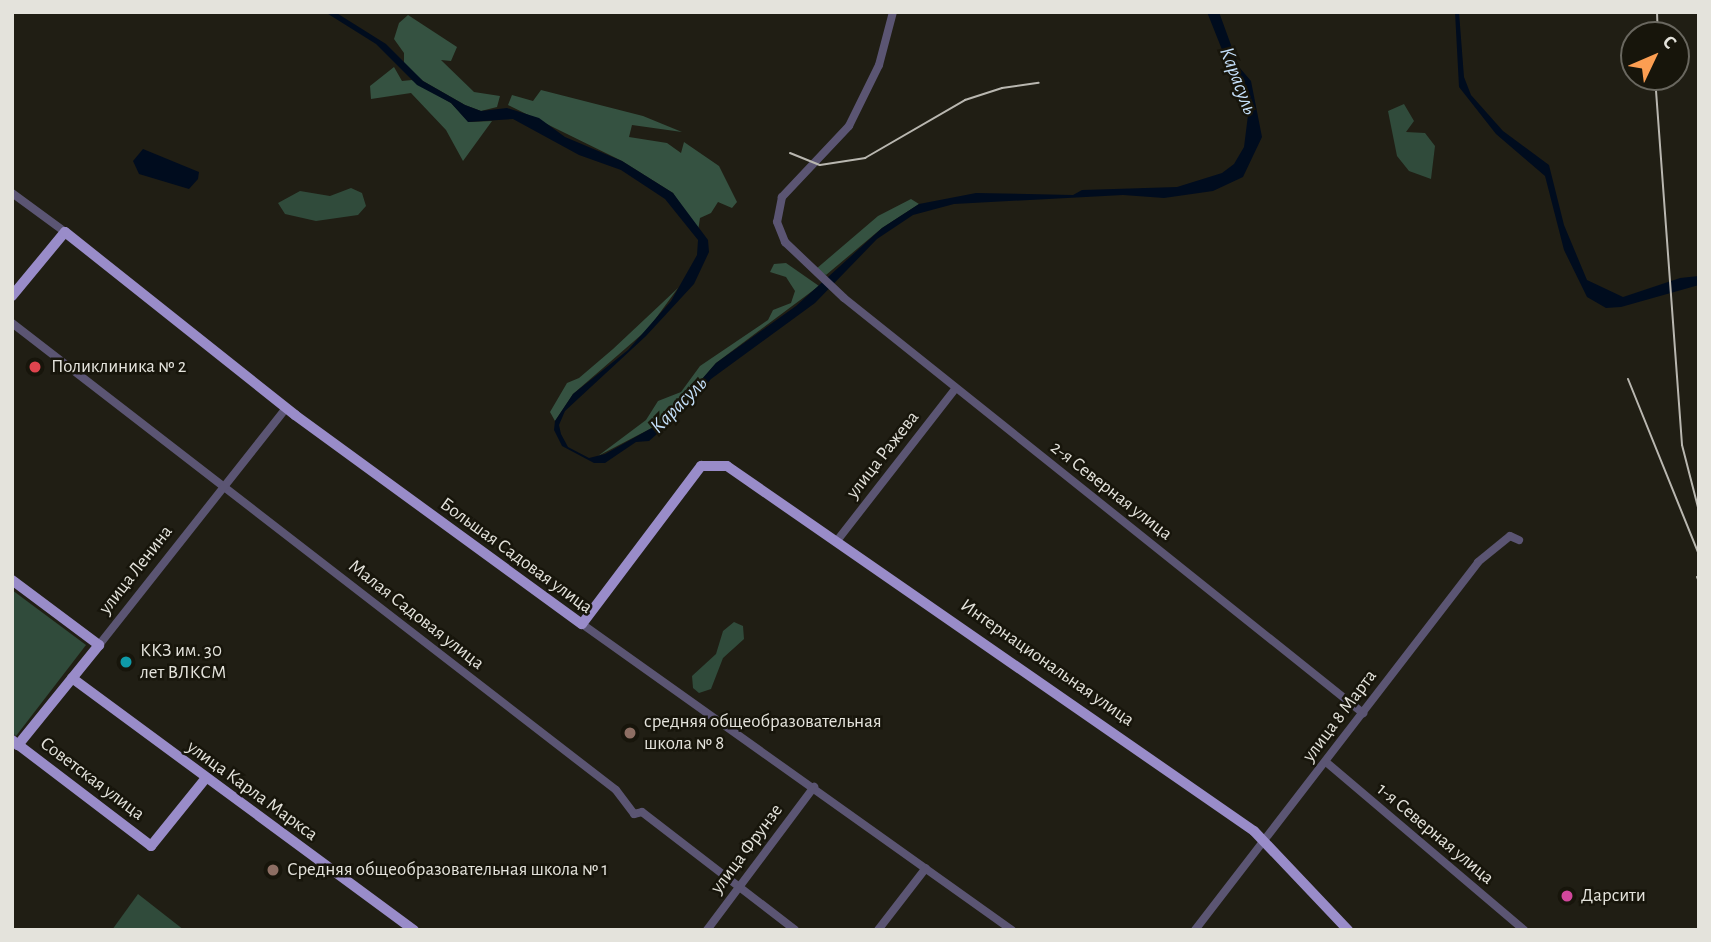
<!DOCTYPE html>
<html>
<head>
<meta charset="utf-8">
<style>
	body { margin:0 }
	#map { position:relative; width:1711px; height:942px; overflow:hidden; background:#201e14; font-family:"Alegreya Sans",sans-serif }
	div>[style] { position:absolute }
	.green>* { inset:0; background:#304b3b }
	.forest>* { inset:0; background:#355241 }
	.water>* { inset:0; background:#000c1e }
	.minor>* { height:8px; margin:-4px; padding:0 4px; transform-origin:4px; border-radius:4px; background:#5b5573 }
	.major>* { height:10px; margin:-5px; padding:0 5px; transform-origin:5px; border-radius:5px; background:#998cc9 }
	.rail>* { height:2px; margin:-1px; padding:0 1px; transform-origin:1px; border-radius:1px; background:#b9b7b0 }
	.dots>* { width:19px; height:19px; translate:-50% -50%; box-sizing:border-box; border:4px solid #17150b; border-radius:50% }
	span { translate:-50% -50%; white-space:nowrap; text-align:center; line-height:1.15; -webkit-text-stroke:5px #17150b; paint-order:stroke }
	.poi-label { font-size:19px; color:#e4e3dc }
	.left { translate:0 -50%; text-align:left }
	.street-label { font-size:19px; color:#e4e3dc }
	.water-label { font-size:21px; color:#c3def8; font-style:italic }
	.frame { position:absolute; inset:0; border:14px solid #e4e3dc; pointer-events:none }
	.north { position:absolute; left:1620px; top:21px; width:70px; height:70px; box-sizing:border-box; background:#17150b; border:2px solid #69675f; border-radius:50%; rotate:46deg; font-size:19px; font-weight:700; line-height:28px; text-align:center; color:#e4e3dc }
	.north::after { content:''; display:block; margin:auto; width:24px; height:32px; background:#fc9e52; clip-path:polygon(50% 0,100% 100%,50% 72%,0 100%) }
</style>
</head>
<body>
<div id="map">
	<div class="green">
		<div style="clip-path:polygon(1404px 104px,1414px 121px,1406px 132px,1425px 133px,1435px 146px,1431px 179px,1409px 171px,1397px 156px,1388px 111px)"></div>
		<div style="clip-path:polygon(351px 188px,362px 193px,366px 206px,358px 215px,316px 221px,285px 214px,278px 203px,300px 191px,330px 196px)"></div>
		<div style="clip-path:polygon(12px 590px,86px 645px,16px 736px,12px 733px)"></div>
		<div style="clip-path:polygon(734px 622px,743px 626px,744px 639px,723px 658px,711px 689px,699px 693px,693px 688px,692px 676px,716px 654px,723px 631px)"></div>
		<div style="clip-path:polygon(138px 894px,184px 930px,112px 930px)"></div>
	</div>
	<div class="forest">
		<div style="clip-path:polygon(408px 15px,457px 47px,451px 61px,441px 60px,474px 92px,500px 96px,497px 107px,481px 111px,465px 105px,423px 81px,404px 64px,404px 53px,394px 39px,399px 23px)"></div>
		<div style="clip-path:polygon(394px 67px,402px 81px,412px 80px,451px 103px,469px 122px,492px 121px,463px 161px,446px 130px,411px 93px,371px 99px,370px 86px)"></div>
		<div style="clip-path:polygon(541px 90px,643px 116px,682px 132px,632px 125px,629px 137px,667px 143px,681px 153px,684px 142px,719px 166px,737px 202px,732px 208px,718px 202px,711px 213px,700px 218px,698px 231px,673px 193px,622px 161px,508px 105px,512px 95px,533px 101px)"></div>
		<div style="clip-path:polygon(911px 199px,919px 204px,882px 228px,826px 275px,816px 269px,878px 216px)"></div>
		<div style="clip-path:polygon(786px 263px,819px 286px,716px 363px,667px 420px,598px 456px,646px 420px,658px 401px,681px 392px,700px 366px,768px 320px,773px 310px,791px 303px,795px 291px,786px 277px,770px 272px,774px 264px)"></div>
		<div style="clip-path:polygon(678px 288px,648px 329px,573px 394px,555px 421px,550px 412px,567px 383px,579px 378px,613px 349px)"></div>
	</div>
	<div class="water">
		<div style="clip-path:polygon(325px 12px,335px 12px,386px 44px,423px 81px,465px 105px,481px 111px,507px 108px,539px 118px,565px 137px,622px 161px,673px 193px,708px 240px,709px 252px,694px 284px,646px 336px,565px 411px,559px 425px,561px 434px,568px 447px,589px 458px,605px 454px,666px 420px,716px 363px,796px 306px,882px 228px,919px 204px,976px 193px,1073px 195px,1082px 190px,1177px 187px,1222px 173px,1234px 164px,1244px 147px,1248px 115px,1207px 12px,1219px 12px,1239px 67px,1251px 81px,1262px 137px,1243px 177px,1213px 191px,1164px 198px,1123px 195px,954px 204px,913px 215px,877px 239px,815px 303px,711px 379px,688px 407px,649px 441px,636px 442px,605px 463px,594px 463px,562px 446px,554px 430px,555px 421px,573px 394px,628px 350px,671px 301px,697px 255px,698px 240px,665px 199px,621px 170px,579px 155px,513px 119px,468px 122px,451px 103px,417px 85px,376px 44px)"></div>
		<div style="clip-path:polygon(1455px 12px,1459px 12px,1464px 77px,1471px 95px,1503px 131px,1549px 165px,1564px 225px,1587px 280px,1623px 297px,1680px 278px,1699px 276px,1699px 285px,1621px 307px,1606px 308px,1587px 297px,1564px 250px,1545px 176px,1496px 134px,1459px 87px)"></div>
		<div style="clip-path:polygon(143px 149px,199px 172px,198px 179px,189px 189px,139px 174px,133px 161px)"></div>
	</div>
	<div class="minor">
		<div style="left:893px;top:12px;width:55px;rotate:104.8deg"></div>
		<div style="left:879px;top:65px;width:68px;rotate:116.2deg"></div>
		<div style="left:849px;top:126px;width:98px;rotate:133.3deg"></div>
		<div style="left:782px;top:197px;width:25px;rotate:101deg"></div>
		<div style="left:777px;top:222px;width:22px;rotate:68deg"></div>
		<div style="left:785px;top:242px;width:81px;rotate:43.5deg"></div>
		<div style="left:844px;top:298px;width:665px;rotate:38.65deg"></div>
		<div style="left:12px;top:193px;width:66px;rotate:36.3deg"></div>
		<div style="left:12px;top:323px;width:763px;rotate:37.71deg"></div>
		<div style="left:616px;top:790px;width:30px;rotate:53deg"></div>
		<div style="left:634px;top:814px;width:8px;rotate:-14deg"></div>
		<div style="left:642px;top:812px;width:193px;rotate:37.6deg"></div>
		<div style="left:836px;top:542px;width:195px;rotate:-52.1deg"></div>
		<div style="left:582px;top:624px;width:528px;rotate:35.44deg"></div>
		<div style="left:99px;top:645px;width:302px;rotate:-51.7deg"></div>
		<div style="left:1326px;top:762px;width:260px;rotate:40.3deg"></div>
		<div style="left:707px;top:930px;width:179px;rotate:-53.2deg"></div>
		<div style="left:878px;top:930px;width:78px;rotate:-52.3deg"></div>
		<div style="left:1195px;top:930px;width:464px;rotate:-52.4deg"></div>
		<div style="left:1478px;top:562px;width:41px;rotate:-39.1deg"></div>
		<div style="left:1510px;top:536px;width:10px;rotate:24deg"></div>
	</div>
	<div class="major">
		<div style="left:12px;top:296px;width:83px;rotate:-50.4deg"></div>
		<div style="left:65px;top:232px;width:294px;rotate:38.5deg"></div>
		<div style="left:295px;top:415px;width:355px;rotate:36.1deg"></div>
		<div style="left:582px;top:624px;width:198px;rotate:-53deg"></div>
		<div style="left:701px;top:466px;width:26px"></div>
		<div style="left:727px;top:466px;width:641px;rotate:34.71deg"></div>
		<div style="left:1254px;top:831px;width:137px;rotate:46.5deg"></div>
		<div style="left:12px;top:580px;width:109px;rotate:36.8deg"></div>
		<div style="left:99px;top:645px;width:129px;rotate:129deg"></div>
		<div style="left:72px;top:678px;width:425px;rotate:36.4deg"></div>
		<div style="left:12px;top:740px;width:175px;rotate:37.3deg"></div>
		<div style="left:151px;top:846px;width:86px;rotate:-51.1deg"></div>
	</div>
	<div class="rail">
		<div style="left:1657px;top:12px;width:23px;rotate:88deg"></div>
		<div style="left:1655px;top:77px;width:369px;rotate:85.8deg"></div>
		<div style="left:1682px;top:445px;width:68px;rotate:75.6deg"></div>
		<div style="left:790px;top:153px;width:32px;rotate:22deg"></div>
		<div style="left:820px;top:165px;width:46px;rotate:-8.8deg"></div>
		<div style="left:865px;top:158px;width:116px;rotate:-30.1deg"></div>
		<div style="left:965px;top:100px;width:39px;rotate:-18deg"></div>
		<div style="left:1002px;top:88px;width:37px;rotate:-8deg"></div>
		<div style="left:1628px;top:379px;width:190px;rotate:68deg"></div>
		<div style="left:1697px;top:577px;width:5px;rotate:68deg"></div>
	</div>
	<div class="dots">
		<div style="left:35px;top:367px;background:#e0444e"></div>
		<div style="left:126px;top:662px;background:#0f9aa8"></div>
		<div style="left:630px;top:733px;background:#8d6e63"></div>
		<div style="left:273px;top:870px;background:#8d6e63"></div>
		<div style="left:1567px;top:896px;background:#d1479c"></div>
	</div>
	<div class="poi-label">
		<span class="left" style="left:51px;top:367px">Поликлиника № 2</span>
		<span class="left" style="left:140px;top:662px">ККЗ им. 30<br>лет ВЛКСМ</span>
		<span class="left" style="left:644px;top:733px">средняя общеобразовательная<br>школа № 8</span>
		<span class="left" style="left:287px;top:870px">Средняя общеобразовательная школа № 1</span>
		<span class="left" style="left:1581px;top:896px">Дарсити</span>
	</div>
	<div class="street-label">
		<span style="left:883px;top:455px;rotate:-52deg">улица Ражева</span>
		<span style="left:1111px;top:491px;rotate:38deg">2-я Северная улица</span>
		<span style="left:516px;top:556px;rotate:36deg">Большая Садовая улица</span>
		<span style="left:136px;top:570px;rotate:-52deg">улица Ленина</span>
		<span style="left:416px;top:615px;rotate:38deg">Малая Садовая улица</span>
		<span style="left:1047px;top:663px;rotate:35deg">Интернациональная улица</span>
		<span style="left:1340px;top:716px;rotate:-53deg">улица 8 Марта</span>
		<span style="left:92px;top:779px;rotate:37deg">Советская улица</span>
		<span style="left:252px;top:791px;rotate:36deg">улица Карла Маркса</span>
		<span style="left:1435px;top:834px;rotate:40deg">1-я Северная улица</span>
		<span style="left:747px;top:849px;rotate:-53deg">улица Фрунзе</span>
	</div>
	<div class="water-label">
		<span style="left:1238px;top:81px;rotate:69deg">Карасуль</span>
		<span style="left:679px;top:405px;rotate:-45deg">Карасуль</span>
	</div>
	<div class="frame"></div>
	<div class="north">С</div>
</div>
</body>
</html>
